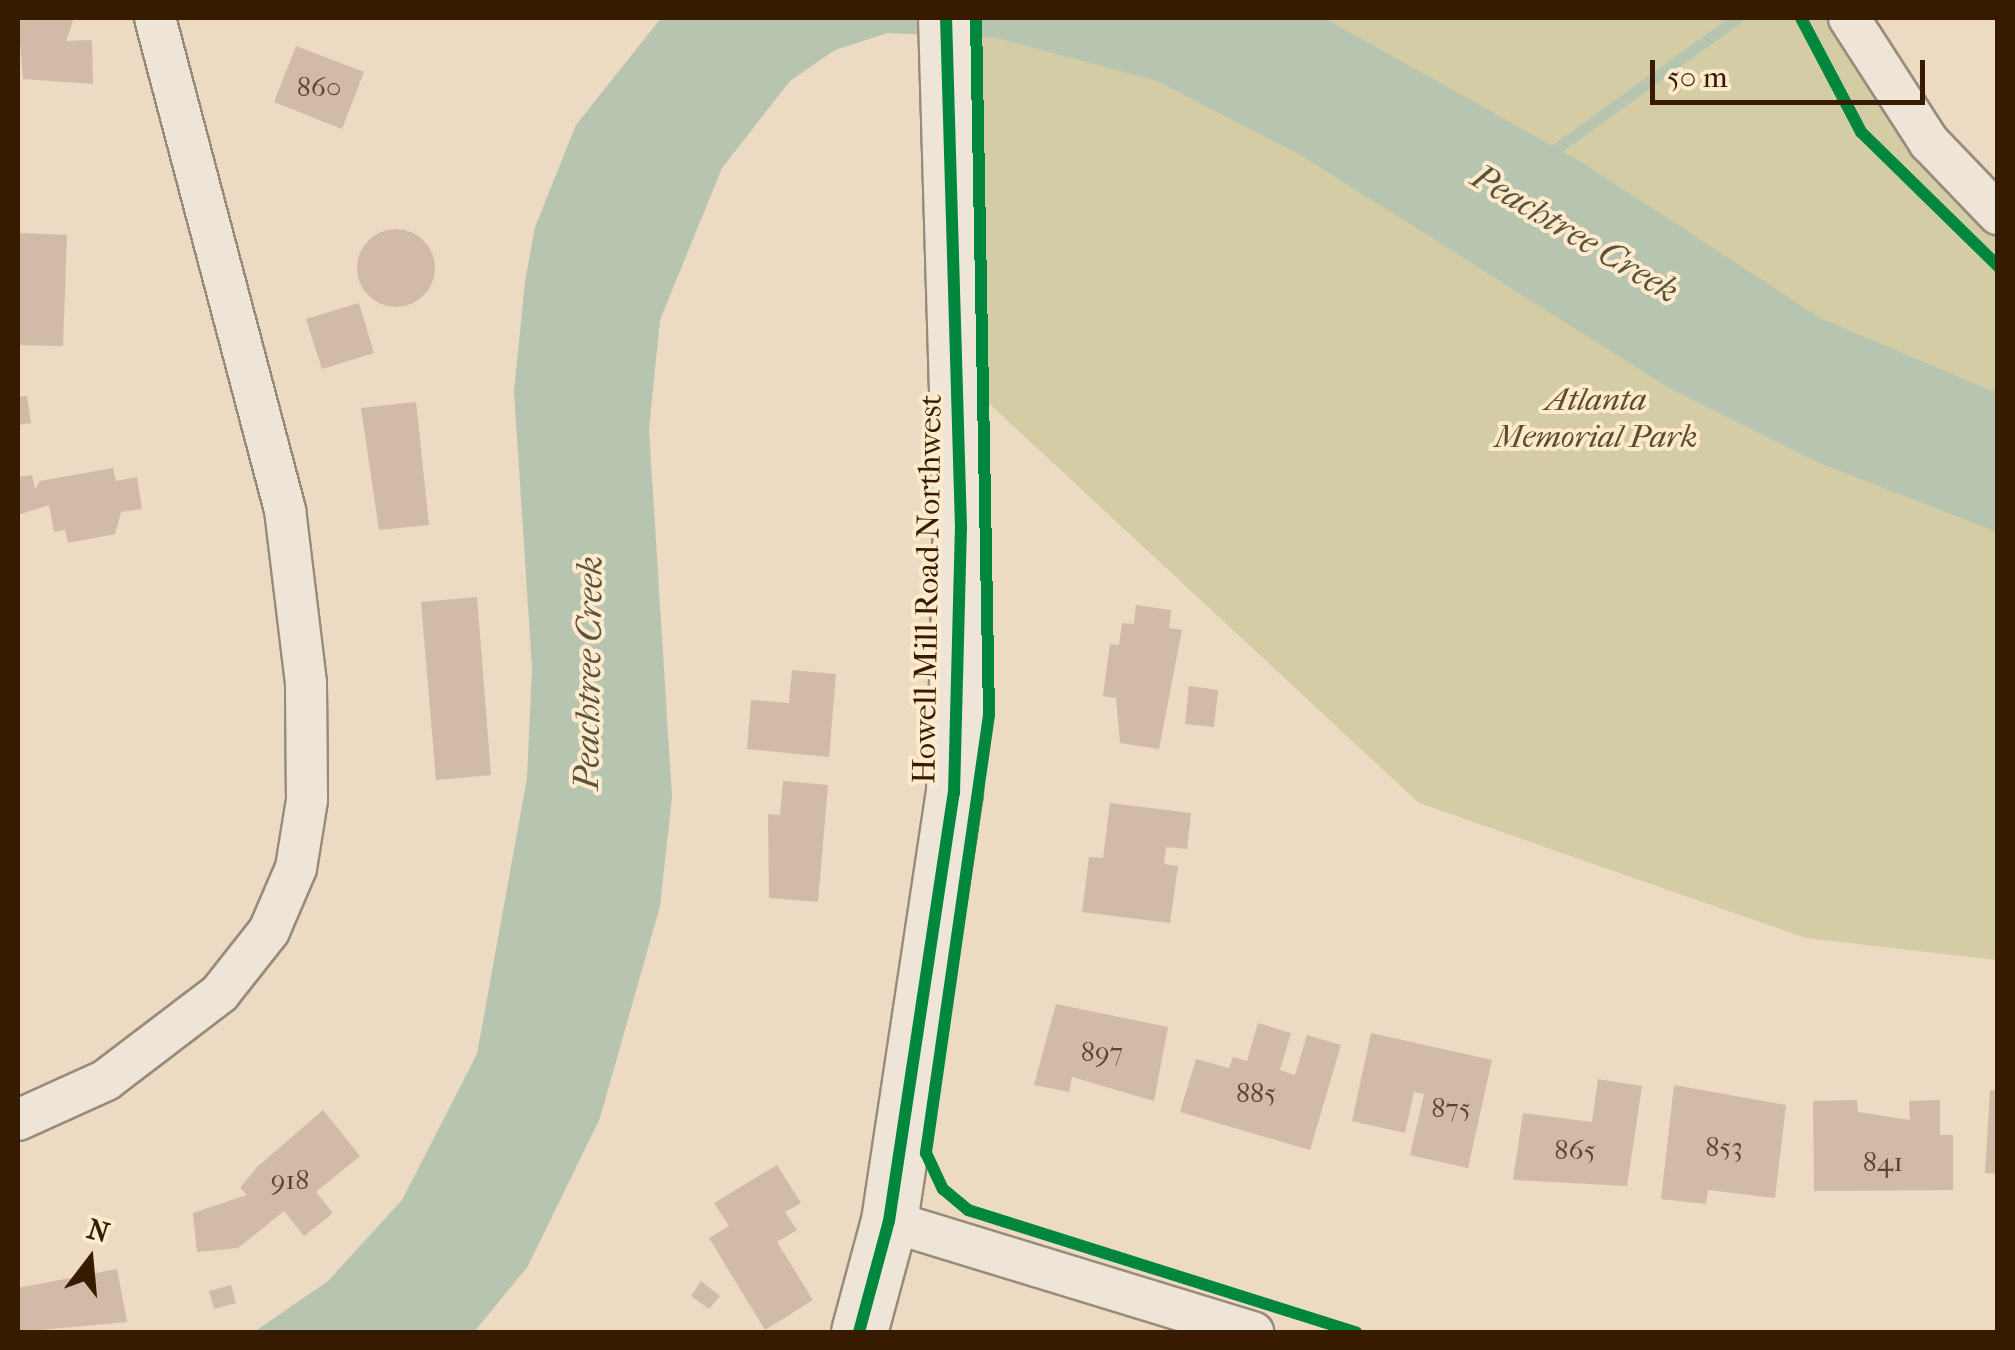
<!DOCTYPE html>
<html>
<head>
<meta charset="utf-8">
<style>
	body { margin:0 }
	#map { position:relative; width:2015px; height:1350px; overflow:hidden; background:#ecdac2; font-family:"IM FELL French Canon",serif }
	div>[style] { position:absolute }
	.green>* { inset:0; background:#d3cca4 }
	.water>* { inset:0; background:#b7c5b0 }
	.stream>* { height:11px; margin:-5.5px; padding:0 5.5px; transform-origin:5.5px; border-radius:5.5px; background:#b7c5b0 }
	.building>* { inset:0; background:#d1baa8 }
	.round { border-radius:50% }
	.roads { filter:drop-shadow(2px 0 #998b7a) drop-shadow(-2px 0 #998b7a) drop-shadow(0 2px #998b7a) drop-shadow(0 -2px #998b7a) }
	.minor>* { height:40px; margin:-20px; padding:0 20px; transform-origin:20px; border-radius:20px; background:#eee5d8 }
	.secondary>* { height:55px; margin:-27.5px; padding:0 27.5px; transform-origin:27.5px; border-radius:27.5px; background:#eee5d8 }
	.cycleway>* { height:12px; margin:-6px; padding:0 6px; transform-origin:6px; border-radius:6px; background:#00873e }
	span { translate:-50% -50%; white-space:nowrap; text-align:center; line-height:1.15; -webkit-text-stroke:8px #feeacc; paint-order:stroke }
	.number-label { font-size:28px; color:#5d432b }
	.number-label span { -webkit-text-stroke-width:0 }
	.park-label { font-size:32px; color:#5f4d2a; font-style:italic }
	.street-label { font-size:32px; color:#361b01 }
	.water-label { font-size:35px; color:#5b533b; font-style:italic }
	.frame { position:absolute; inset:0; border:20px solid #361b01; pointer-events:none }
	.north { position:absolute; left:40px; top:1210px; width:100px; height:100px; -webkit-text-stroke:8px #feeacc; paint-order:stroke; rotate:16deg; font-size:28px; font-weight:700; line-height:40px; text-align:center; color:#361b01 }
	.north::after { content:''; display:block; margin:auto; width:35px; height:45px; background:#361b01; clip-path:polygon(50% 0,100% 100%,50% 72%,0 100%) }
	.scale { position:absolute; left:1650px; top:60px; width:275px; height:45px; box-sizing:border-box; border:5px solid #361b01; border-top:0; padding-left:12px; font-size:30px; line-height:35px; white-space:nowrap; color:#361b01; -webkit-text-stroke:8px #feeacc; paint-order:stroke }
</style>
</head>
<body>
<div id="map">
	<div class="green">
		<div style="clip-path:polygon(960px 18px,1843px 18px,1997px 184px,1997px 960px,1806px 938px,1419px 803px,965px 381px)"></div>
	</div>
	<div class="water">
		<div style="clip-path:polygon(661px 18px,1324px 18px,1583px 163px,1822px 319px,1997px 393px,1997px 532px,1817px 462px,1669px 388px,1304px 157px,1157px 81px,997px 38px,888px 33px,835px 50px,790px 81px,722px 168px,660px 320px,649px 429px,672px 797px,660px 906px,600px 1118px,528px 1266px,474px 1332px,254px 1332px,328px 1281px,402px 1200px,477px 1054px,527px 778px,532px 668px,514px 391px,525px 282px,535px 227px,576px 125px)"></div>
	</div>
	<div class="stream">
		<div style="left:1546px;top:156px;width:236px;rotate:-35.8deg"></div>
	</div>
	<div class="building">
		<div style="clip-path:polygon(18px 18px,74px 18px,66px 41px,92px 40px,93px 84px,23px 79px)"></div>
		<div style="clip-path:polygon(296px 46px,364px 72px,342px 129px,274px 102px)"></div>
		<div class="round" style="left:357px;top:229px;width:78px;height:78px"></div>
		<div style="clip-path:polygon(18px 233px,67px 235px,63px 346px,18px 345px)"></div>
		<div style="clip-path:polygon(359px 303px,374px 353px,322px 369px,306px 319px)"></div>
		<div style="clip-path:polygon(27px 396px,31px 423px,18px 425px,18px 397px)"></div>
		<div style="clip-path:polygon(416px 402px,429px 525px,379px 530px,361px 408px)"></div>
		<div style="clip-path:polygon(113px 468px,116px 481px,137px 477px,142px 509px,121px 512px,115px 534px,68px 543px,65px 530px,54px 532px,49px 505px,18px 515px,18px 477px,32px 475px,35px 489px,40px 481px)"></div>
		<div style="clip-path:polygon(477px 597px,491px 775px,436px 780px,421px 602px)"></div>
		<div style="clip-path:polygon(1136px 605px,1171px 610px,1169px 628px,1182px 630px,1159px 749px,1120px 743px,1116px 698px,1103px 696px,1110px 644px,1119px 645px,1122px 623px,1134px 624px)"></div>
		<div style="clip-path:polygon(792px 670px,836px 674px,829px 757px,747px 749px,751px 700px,789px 703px)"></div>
		<div style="clip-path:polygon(1189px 686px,1218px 690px,1214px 727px,1185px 724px)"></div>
		<div style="clip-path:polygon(783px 781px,828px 785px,818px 902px,769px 898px,768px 814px,780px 815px)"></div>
		<div style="clip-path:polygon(1110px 803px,1191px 813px,1187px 849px,1166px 847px,1164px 864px,1178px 866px,1170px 923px,1082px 912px,1089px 857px,1103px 858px)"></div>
		<div style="clip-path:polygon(1056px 1004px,1168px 1027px,1154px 1101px,1072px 1077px,1069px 1092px,1034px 1085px)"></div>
		<div style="clip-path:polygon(1258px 1023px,1291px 1033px,1280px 1070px,1295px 1075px,1307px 1035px,1341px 1045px,1310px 1150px,1180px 1112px,1196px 1059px,1229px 1068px,1233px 1057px,1247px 1061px)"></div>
		<div style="clip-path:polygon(1371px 1033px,1492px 1060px,1468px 1168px,1410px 1155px,1424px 1094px,1414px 1092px,1405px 1133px,1352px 1121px)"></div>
		<div style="clip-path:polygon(1598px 1079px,1642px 1086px,1627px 1186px,1513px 1180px,1523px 1113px,1592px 1122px)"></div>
		<div style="clip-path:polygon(1674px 1085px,1786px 1105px,1775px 1198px,1708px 1190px,1706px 1204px,1661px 1199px)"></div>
		<div style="clip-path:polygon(1990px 1090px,1998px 1090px,1998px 1174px,1985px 1173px)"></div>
		<div style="clip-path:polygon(1857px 1100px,1858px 1112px,1910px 1120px,1909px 1101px,1940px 1100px,1940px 1135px,1953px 1135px,1953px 1190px,1814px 1191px,1813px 1101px)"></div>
		<div style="clip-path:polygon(323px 1110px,360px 1156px,316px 1192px,333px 1213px,304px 1236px,284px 1211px,238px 1248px,197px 1252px,193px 1213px,247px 1195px,240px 1188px,257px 1167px)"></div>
		<div style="clip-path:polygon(777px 1165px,801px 1203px,785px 1212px,797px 1230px,777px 1242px,813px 1300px,765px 1330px,709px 1238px,729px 1226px,714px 1203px)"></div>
		<div style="clip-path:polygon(117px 1269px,127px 1322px,18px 1332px,18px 1288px)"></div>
		<div style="clip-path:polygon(701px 1281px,720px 1296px,709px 1309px,691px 1296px)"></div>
		<div style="clip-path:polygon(231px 1285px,236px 1303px,214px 1309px,209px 1291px)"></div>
	</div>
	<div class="roads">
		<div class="minor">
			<div style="left:1849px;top:18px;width:148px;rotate:57.2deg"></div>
			<div style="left:1929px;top:142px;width:100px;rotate:46.2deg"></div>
			<div style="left:18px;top:1120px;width:97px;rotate:-24.4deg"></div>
			<div style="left:106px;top:1080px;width:143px;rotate:-37.3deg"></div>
			<div style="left:220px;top:993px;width:79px;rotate:-51.7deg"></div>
			<div style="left:269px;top:931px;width:69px;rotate:-66.8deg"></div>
			<div style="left:296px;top:868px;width:69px;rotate:-80.8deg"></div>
			<div style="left:307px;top:800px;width:117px;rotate:-90.5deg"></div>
			<div style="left:306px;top:683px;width:174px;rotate:-96.9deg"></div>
			<div style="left:285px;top:510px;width:509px;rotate:-104.8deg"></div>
			<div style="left:889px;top:1221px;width:381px;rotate:17deg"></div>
		</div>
		<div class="secondary">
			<div style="left:859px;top:1332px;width:115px;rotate:-74.9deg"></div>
			<div style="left:889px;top:1221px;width:433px;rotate:-81.4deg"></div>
			<div style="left:954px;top:793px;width:265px;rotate:-88.5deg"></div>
			<div style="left:961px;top:528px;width:510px;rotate:-91.68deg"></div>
		</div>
	</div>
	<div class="cycleway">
		<div style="left:976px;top:18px;width:697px;rotate:88.93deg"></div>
		<div style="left:989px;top:715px;width:443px;rotate:98.2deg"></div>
		<div style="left:926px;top:1153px;width:40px;rotate:65deg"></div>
		<div style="left:943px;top:1189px;width:33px;rotate:40deg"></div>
		<div style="left:968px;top:1210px;width:407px;rotate:17.5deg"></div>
		<div style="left:1801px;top:18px;width:129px;rotate:62.2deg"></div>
		<div style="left:1861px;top:132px;width:192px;rotate:44.4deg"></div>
		<div style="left:859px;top:1332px;width:115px;rotate:-74.9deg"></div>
		<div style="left:889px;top:1221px;width:433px;rotate:-81.4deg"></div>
		<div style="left:954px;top:793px;width:265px;rotate:-88.5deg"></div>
		<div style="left:961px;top:528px;width:510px;rotate:-91.68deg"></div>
	</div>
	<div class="number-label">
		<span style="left:319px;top:87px">860</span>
		<span style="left:1102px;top:1052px">897</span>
		<span style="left:1256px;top:1093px">885</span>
		<span style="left:1451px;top:1108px">875</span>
		<span style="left:1724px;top:1147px">853</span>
		<span style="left:1575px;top:1150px">865</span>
		<span style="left:1883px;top:1162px">841</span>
		<span style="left:290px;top:1180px">918</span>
	</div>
	<div class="park-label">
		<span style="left:1596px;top:419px">Atlanta<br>Memorial Park</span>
	</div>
	<div class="street-label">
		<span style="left:928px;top:589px;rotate:-89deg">Howell Mill Road Northwest</span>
	</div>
	<div class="water-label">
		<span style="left:1575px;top:234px;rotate:31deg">Peachtree Creek</span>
		<span style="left:589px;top:673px;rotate:-89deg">Peachtree Creek</span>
	</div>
	<div class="frame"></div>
	<div class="north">N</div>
	<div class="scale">50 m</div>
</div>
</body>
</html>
